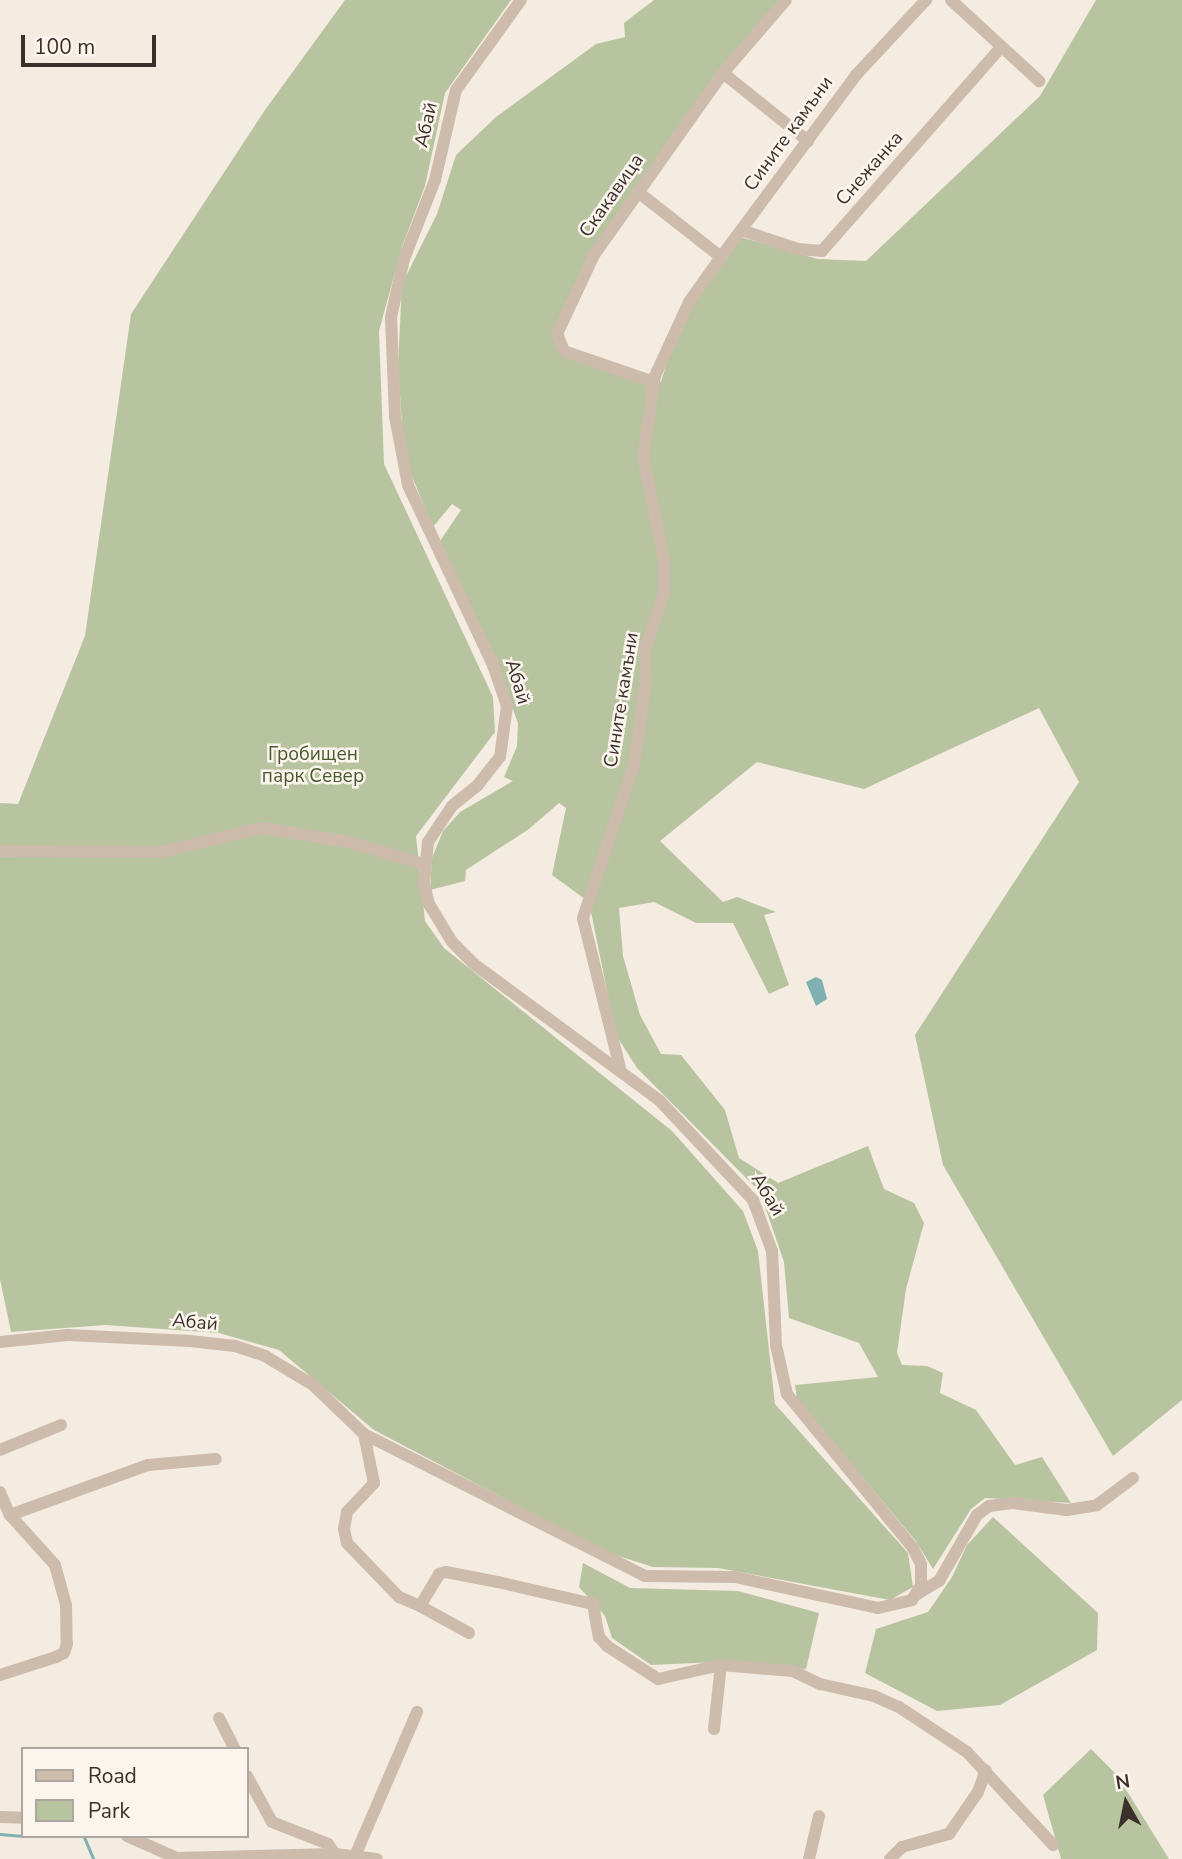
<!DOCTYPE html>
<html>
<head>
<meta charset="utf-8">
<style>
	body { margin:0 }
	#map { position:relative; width:1182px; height:1859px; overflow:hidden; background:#f4ebe1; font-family:"Nunito Sans",sans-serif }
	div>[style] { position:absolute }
	.green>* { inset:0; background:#b8c4a0 }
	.water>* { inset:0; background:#7fb0b2 }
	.stream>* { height:2.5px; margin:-1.25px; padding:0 1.25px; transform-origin:1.25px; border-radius:1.25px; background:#7fb0b2 }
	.minor>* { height:12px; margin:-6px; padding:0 6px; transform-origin:6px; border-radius:6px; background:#cdbbac }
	span { translate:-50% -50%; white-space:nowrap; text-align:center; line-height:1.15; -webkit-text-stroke:5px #fbf5ee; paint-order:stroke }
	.street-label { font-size:19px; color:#3b302b }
	.park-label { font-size:19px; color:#4a5a2e }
	.legend { position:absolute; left:21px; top:1747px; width:228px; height:91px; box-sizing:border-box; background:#fbf5ee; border:2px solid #aea6a0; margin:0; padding:9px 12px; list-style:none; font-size:21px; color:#3b302b }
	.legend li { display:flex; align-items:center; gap:14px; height:35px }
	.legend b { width:35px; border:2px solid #aea6a0 }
	.north { position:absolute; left:1091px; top:1768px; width:70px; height:70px; -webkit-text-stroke:5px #fbf5ee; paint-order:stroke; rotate:351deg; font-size:19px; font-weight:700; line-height:28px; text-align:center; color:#3b302b }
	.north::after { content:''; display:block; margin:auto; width:24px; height:32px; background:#3b302b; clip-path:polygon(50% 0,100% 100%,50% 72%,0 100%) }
	.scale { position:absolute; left:21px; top:35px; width:135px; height:32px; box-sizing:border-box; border:4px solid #3b302b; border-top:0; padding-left:9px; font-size:21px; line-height:24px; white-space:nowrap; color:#3b302b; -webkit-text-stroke:5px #fbf5ee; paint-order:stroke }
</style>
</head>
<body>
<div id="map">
	<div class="green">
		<div style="clip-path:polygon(345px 0,511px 0,445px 93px,425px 186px,402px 247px,379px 331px,384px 464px,493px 697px,495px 732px,416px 836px,425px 921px,444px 948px,672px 1131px,743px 1211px,758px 1251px,775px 1404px,908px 1553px,913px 1587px,890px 1600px,718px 1568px,653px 1567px,606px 1552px,374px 1430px,279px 1350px,219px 1333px,105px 1325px,11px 1332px,0 1279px,0 803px,18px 804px,85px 636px,131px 314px,265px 110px)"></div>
		<div style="clip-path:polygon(654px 0,786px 0,589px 255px,557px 334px,564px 351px,661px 382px,680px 319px,740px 237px,818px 259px,866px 261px,1040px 96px,1096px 0,1182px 0,1182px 1400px,1113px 1456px,943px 1165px,915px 1035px,1079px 782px,1039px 708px,864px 789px,757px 762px,660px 841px,723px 902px,737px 897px,776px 912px,764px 915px,789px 985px,769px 994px,733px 923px,696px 923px,654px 902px,619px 908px,623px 956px,640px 1015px,661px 1054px,681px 1055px,725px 1110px,739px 1158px,778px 1183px,868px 1146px,884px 1189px,914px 1203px,924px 1223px,906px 1289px,897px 1353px,902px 1365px,927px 1366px,943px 1373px,940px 1393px,976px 1410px,1015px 1465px,1042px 1457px,1071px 1503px,985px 1498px,971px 1509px,933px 1569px,915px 1540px,797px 1399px,795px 1385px,878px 1377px,859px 1343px,789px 1318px,784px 1262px,760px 1192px,637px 1068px,616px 1035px,589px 902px,552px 875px,566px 808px,559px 803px,529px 829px,466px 870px,465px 881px,430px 890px,432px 858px,443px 831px,460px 812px,513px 781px,504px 777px,517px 746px,518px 723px,491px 649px,438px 544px,461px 510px,452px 504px,433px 527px,411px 474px,403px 438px,398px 366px,402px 284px,437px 214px,456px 155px,496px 117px,596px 44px,625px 37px,624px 23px)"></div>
		<div style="clip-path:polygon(993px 1517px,1098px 1613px,1097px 1650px,1000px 1705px,937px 1711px,865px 1673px,876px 1629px,928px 1612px,952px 1577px,967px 1545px)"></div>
		<div style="clip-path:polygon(583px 1563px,630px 1588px,738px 1591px,819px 1613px,806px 1669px,738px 1661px,651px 1665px,612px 1638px,605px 1616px,579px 1587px)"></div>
		<div style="clip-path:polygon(1091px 1749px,1117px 1775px,1169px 1859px,1061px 1859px,1043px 1795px)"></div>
	</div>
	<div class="water">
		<div style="clip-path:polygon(816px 977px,822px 980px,827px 999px,816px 1006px,806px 982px)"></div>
	</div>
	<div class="stream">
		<div style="left:0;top:1834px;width:23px;rotate:5deg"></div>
		<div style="left:84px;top:1836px;width:25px;rotate:67deg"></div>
	</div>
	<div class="minor">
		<div style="left:951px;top:0;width:120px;rotate:42.6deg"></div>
		<div style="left:723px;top:73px;width:109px;rotate:38.7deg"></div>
		<div style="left:638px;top:192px;width:105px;rotate:38.1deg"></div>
		<div style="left:741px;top:230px;width:60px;rotate:18.4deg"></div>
		<div style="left:798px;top:249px;width:24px;rotate:5deg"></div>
		<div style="left:822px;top:251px;width:271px;rotate:-48.7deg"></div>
		<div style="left:654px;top:382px;width:95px;rotate:-161deg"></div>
		<div style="left:564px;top:351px;width:18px;rotate:-112deg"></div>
		<div style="left:557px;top:334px;width:87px;rotate:-64.9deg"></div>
		<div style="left:594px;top:255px;width:223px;rotate:-54.7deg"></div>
		<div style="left:723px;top:73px;width:96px;rotate:-49.2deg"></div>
		<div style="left:0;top:851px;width:161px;rotate:0.4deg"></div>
		<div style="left:161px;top:852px;width:103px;rotate:-13.5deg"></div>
		<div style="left:261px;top:828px;width:89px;rotate:9deg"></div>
		<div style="left:349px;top:842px;width:78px;rotate:16.3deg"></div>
		<div style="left:620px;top:1068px;width:154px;rotate:-103.9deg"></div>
		<div style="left:583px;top:918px;width:161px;rotate:-71.6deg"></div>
		<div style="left:634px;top:765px;width:85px;rotate:-81.9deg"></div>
		<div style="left:646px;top:681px;width:32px;rotate:-92deg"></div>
		<div style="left:645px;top:649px;width:59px;rotate:-71.3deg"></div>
		<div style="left:664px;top:593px;width:33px;rotate:-90deg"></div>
		<div style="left:664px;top:560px;width:105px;rotate:-101.5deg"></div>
		<div style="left:643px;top:457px;width:82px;rotate:-81.6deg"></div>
		<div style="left:655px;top:376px;width:81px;rotate:-65.3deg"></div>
		<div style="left:689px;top:302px;width:55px;rotate:-54.6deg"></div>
		<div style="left:721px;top:257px;width:227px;rotate:-53.4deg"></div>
		<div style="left:856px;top:75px;width:103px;rotate:-47deg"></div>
		<div style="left:0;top:1342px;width:68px;rotate:-5.9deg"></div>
		<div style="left:68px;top:1335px;width:122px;rotate:2.8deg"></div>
		<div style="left:190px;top:1341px;width:45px;rotate:6.3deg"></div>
		<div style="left:235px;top:1346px;width:32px;rotate:18deg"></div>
		<div style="left:265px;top:1356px;width:56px;rotate:31.1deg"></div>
		<div style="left:313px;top:1385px;width:71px;rotate:43.9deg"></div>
		<div style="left:364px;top:1434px;width:315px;rotate:26.8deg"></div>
		<div style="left:645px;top:1576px;width:90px;rotate:0.6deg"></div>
		<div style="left:735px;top:1577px;width:146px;rotate:12.2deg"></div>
		<div style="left:878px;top:1608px;width:35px;rotate:-13deg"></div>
		<div style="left:912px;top:1600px;width:17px;rotate:-59deg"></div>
		<div style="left:921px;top:1585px;width:21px;rotate:-90deg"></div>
		<div style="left:921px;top:1564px;width:18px;rotate:-117deg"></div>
		<div style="left:913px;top:1548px;width:199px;rotate:-129.3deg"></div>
		<div style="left:787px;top:1394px;width:50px;rotate:-102.7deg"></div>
		<div style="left:776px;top:1345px;width:94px;rotate:-92.4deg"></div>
		<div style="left:772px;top:1251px;width:54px;rotate:-110.4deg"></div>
		<div style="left:753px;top:1200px;width:137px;rotate:-133.2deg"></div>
		<div style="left:659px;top:1100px;width:230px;rotate:-143.7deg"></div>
		<div style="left:474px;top:964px;width:31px;rotate:-135deg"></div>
		<div style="left:452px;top:942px;width:44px;rotate:-121.2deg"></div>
		<div style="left:429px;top:904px;width:21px;rotate:-104deg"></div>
		<div style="left:424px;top:884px;width:42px;rotate:-84.6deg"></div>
		<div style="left:428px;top:842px;width:43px;rotate:-56.3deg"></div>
		<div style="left:452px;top:806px;width:32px;rotate:-39deg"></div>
		<div style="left:477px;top:786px;width:37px;rotate:-52deg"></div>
		<div style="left:500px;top:757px;width:51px;rotate:-82.2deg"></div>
		<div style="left:507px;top:706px;width:43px;rotate:-108.9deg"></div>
		<div style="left:493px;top:665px;width:199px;rotate:-115.3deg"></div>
		<div style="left:408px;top:485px;width:70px;rotate:-100.7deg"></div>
		<div style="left:395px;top:416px;width:99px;rotate:-92.3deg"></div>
		<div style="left:391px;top:317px;width:59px;rotate:-77.4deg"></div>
		<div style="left:404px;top:259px;width:85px;rotate:-68.6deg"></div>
		<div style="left:435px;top:180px;width:92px;rotate:-76.9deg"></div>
		<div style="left:456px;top:90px;width:111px;rotate:-54.2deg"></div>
		<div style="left:364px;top:1434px;width:50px;rotate:78.5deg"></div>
		<div style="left:374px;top:1483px;width:40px;rotate:133deg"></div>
		<div style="left:347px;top:1512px;width:17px;rotate:100deg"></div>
		<div style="left:344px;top:1529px;width:14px;rotate:78deg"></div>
		<div style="left:347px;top:1543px;width:75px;rotate:46.1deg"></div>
		<div style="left:399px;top:1597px;width:23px;rotate:23deg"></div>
		<div style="left:420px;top:1606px;width:37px;rotate:-59deg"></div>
		<div style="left:439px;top:1574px;width:7px;rotate:-16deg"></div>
		<div style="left:446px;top:1572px;width:53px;rotate:10.9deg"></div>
		<div style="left:498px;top:1582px;width:98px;rotate:13deg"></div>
		<div style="left:593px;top:1604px;width:34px;rotate:80deg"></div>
		<div style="left:599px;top:1637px;width:12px;rotate:48deg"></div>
		<div style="left:607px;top:1646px;width:61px;rotate:32.9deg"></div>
		<div style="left:658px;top:1679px;width:65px;rotate:-12.5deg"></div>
		<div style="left:721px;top:1665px;width:72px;rotate:4.8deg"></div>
		<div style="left:793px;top:1671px;width:30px;rotate:26deg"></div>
		<div style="left:820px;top:1684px;width:55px;rotate:12.5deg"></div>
		<div style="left:874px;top:1696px;width:27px;rotate:24deg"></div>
		<div style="left:899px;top:1707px;width:82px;rotate:33.5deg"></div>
		<div style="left:967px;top:1752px;width:127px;rotate:47.2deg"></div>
		<div style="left:0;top:1450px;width:66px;rotate:-22.3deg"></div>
		<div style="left:0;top:1492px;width:25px;rotate:67deg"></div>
		<div style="left:10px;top:1515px;width:67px;rotate:48deg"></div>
		<div style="left:55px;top:1565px;width:41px;rotate:74.6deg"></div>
		<div style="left:66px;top:1605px;width:39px;rotate:89deg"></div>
		<div style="left:67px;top:1644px;width:9px;rotate:108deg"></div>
		<div style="left:64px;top:1653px;width:9px;rotate:153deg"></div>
		<div style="left:56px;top:1657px;width:59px;rotate:162.2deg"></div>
		<div style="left:10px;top:1515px;width:147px;rotate:-19.9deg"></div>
		<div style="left:148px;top:1465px;width:68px;rotate:-5deg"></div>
		<div style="left:917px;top:1594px;width:26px;rotate:-31deg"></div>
		<div style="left:939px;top:1581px;width:76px;rotate:-60.1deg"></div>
		<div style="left:977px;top:1515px;width:15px;rotate:-37deg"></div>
		<div style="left:989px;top:1506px;width:24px;rotate:-7deg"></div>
		<div style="left:1013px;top:1503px;width:54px;rotate:7.4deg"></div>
		<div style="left:1067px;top:1510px;width:30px;rotate:-9deg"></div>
		<div style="left:1097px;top:1505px;width:45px;rotate:-36.9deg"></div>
		<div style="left:420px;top:1606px;width:56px;rotate:28.9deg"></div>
		<div style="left:219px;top:1718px;width:35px;rotate:63deg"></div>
		<div style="left:714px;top:1729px;width:64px;rotate:-83.8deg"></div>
		<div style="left:247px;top:1776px;width:52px;rotate:61.5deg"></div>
		<div style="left:272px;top:1822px;width:60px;rotate:21.4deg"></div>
		<div style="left:328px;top:1844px;width:12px;rotate:55deg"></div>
		<div style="left:0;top:1817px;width:23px;rotate:2deg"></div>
		<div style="left:127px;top:1836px;width:57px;rotate:23.9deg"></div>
		<div style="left:355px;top:1856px;width:157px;rotate:-66.7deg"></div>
		<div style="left:176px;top:1858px;width:159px;rotate:-1.4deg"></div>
		<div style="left:335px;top:1854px;width:42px;rotate:6.8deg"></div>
		<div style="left:809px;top:1859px;width:44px;rotate:-76.9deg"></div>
		<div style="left:890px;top:1859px;width:17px;rotate:-45deg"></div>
		<div style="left:902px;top:1847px;width:49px;rotate:-15.5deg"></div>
		<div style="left:949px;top:1834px;width:51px;rotate:-55.4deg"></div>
		<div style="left:978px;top:1792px;width:23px;rotate:-70deg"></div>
	</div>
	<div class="street-label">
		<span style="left:427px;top:125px;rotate:-77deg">Абай</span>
		<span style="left:789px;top:134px;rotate:-54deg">Сините камъни</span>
		<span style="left:870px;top:169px;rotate:-49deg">Снежанка</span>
		<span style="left:612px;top:196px;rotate:-55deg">Скакавица</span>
		<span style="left:517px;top:682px;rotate:73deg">Абай</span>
		<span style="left:622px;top:700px;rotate:-81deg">Сините камъни</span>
		<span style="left:767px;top:1195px;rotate:59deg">Абай</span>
		<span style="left:195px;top:1323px;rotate:5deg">Абай</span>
	</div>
	<div class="park-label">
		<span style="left:313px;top:766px">Гробищен<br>парк Север</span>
	</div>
	<ul class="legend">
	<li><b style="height:9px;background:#cdbbac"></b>Road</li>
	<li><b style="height:19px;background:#b8c4a0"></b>Park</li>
	</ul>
	<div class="north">N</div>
	<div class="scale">100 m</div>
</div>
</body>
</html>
